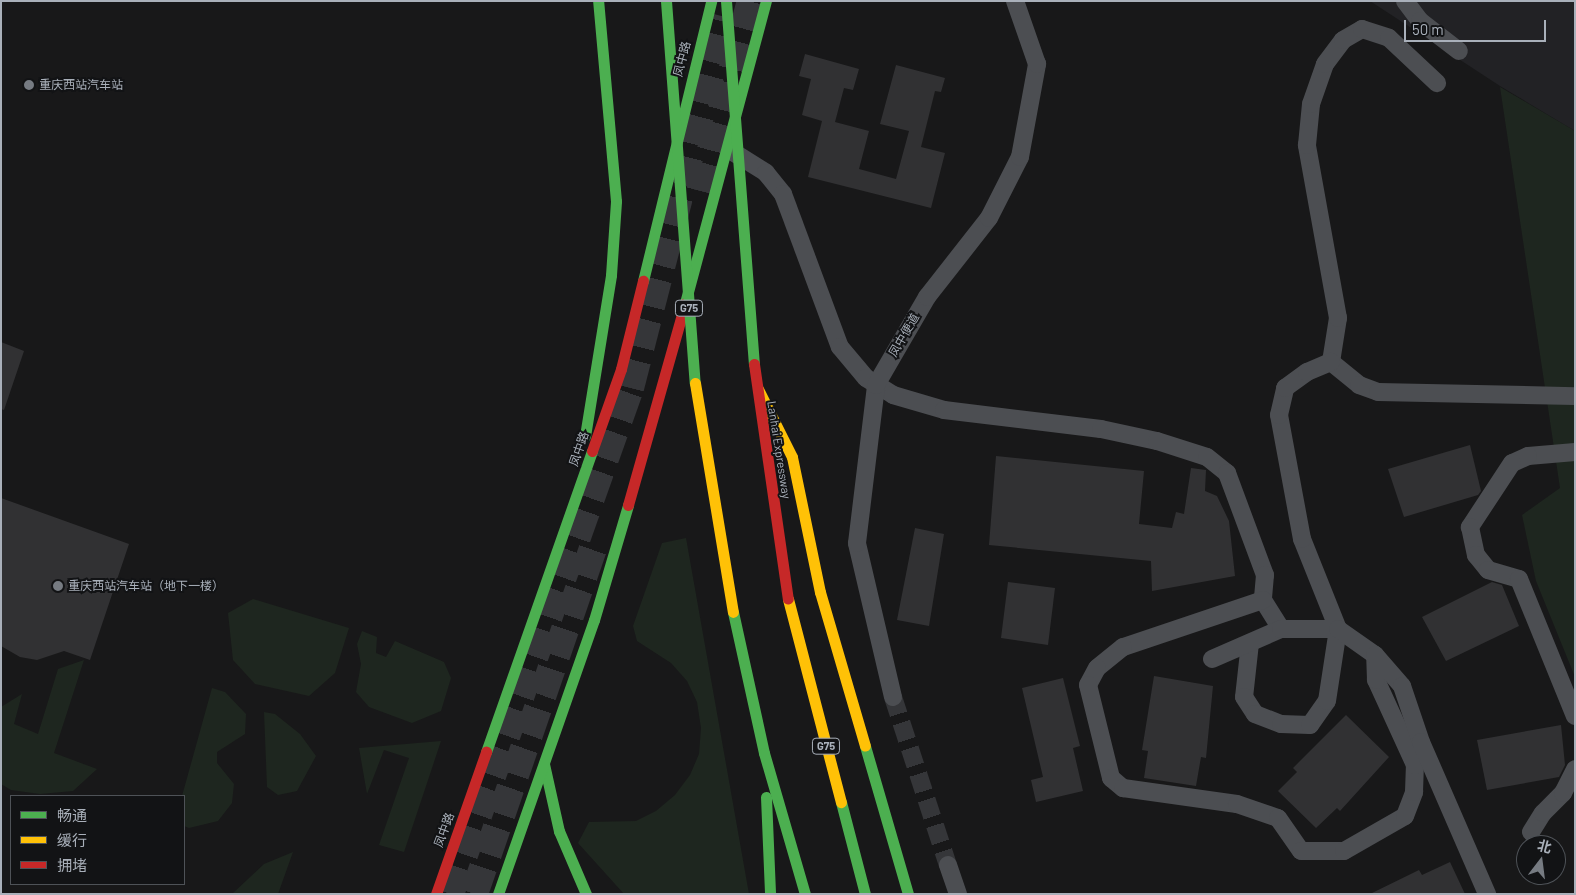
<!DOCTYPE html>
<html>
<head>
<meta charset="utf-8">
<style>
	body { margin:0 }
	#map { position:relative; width:1576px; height:895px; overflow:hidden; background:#181819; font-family:Barlow,"Noto Sans SC",sans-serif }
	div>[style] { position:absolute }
	.built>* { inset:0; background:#222225 }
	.green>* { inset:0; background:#1e261f }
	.building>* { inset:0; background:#313133 }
	.street-tunnel>* { height:18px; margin-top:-9px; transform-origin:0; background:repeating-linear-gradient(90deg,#353639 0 18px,transparent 0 27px) }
	.primary-tunnel>* { height:28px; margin-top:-14px; transform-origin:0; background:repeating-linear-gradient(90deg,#353639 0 28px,transparent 0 42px) }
	.street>* { height:18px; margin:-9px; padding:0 9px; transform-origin:9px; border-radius:9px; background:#4c4e52 }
	.fast>* { height:11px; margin:-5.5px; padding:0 5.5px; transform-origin:5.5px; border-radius:5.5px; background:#4caf50 }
	.slow>* { height:11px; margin:-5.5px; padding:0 5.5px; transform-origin:5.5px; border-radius:5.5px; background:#ffc107 }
	.jam>* { height:11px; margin:-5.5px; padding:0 5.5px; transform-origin:5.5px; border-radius:5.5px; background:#c62828 }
	.fast-bridge>* { height:11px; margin:-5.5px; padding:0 5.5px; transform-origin:5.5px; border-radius:5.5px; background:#4caf50 }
	.slow-bridge>* { height:11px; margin:-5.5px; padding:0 5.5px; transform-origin:5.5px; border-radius:5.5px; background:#ffc107 }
	.jam-bridge>* { height:11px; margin:-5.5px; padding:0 5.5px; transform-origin:5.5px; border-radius:5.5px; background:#c62828 }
	.dots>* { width:14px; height:14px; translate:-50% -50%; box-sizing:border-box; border:2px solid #121315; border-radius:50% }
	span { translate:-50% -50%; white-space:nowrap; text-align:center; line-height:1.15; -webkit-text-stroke:4px #121315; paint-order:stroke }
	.shield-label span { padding:1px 4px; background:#121315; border:1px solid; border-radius:4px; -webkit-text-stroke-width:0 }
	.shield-label { font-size:11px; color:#a9b0ba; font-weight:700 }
	.street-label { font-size:12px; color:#a9b0ba }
	.poi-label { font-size:12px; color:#a9b0ba }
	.left { translate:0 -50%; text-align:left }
	.frame { position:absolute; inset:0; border:2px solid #a9b0ba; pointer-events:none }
	.legend { position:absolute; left:10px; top:795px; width:175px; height:90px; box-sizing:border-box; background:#121315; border:1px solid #4e5257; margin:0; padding:6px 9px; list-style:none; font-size:15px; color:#a9b0ba }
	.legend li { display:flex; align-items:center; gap:10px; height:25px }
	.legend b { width:25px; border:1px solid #4e5257 }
	.north { position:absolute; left:1516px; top:835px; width:50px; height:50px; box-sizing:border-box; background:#121315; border:1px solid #4e5257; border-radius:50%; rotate:15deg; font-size:14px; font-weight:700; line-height:20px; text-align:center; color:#a9b0ba }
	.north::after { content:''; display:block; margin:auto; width:18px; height:22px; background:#767b82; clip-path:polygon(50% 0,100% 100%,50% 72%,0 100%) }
	.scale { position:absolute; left:1404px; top:20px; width:142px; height:22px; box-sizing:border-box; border:2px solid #a9b0ba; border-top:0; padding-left:6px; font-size:15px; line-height:18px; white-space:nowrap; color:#a9b0ba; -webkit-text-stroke:4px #121315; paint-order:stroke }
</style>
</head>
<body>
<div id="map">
	<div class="built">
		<div style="clip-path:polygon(1370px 1px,1575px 1px,1575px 131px,1500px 86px)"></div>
	</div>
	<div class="green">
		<div style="clip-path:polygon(1500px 87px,1575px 131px,1575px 677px,1536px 581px,1522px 515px,1560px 488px)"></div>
		<div style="clip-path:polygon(686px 538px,749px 894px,624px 894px,578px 843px,589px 822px,636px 821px,656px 811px,675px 795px,690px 775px,699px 754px,701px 728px,697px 702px,687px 681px,671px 663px,637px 641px,633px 626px,662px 543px)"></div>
		<div style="clip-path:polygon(253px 599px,349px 628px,335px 673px,309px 696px,255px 684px,233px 660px,228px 613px)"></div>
		<div style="clip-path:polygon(362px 631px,377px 637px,376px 653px,386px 657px,395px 641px,444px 662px,451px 678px,441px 711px,412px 723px,369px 707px,356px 692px,361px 664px,357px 644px)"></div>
		<div style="clip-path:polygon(84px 660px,54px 753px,97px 769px,73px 791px,40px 794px,11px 790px,1px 784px,1px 707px,22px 694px,14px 724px,38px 734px,58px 669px)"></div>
		<div style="clip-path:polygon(212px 688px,225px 692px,246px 714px,245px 734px,217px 752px,217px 763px,234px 784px,232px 803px,218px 821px,189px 828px,184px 826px,182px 796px)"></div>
		<div style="clip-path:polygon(264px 712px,275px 714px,300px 734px,316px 756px,297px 791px,278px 795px,267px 787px)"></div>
		<div style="clip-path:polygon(441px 741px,404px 852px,379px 845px,409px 758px,384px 750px,367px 794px,359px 748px)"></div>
		<div style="clip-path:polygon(293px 852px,278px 894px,232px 894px,264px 864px)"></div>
	</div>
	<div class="building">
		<div style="clip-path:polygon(805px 54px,859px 69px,853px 90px,844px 88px,835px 122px,869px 131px,859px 169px,896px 179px,909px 131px,880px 124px,896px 65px,945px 78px,941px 92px,935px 91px,921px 147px,945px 153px,931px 208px,808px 177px,822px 121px,802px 115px,811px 79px,799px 76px)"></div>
		<div style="clip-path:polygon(1px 342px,24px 351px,4px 410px,1px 409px)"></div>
		<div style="clip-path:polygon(1470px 445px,1481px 491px,1478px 495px,1404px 517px,1388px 469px)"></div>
		<div style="clip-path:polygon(996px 456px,1144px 471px,1139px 524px,1172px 528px,1176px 512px,1184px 514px,1191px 468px,1206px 470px,1205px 491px,1217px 496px,1229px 521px,1235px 576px,1152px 591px,1151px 561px,989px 545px)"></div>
		<div style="clip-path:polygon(1px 498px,129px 544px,90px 660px,64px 651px,37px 660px,20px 657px,1px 646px)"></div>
		<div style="clip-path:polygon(915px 528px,944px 534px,929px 626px,897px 620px)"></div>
		<div style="clip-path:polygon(1008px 582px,1055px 588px,1048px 645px,1001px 638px)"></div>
		<div style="clip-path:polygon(1492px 582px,1502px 585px,1519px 626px,1446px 661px,1422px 617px)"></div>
		<div style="clip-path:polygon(1154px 676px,1213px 686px,1206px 758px,1201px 757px,1196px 786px,1144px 778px,1148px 751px,1142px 750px)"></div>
		<div style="clip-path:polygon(1063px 678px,1080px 746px,1073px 748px,1083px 791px,1036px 802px,1031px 780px,1043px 777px,1022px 688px)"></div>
		<div style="clip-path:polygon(1346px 715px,1389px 757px,1340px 811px,1337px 808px,1316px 828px,1278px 791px,1297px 772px,1293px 768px)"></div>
		<div style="clip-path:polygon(1561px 725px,1565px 765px,1559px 777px,1487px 790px,1477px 740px)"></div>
		<div style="clip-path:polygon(1450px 862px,1465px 894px,1370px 894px,1419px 870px,1422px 875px)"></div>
	</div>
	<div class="street-tunnel">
		<div style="left:893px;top:697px;width:177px;rotate:71.9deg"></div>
	</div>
	<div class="primary-tunnel">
		<div style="left:700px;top:191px;width:197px;rotate:-75deg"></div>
		<div style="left:450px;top:894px;width:537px;rotate:-70.42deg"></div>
		<div style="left:630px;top:388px;width:383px;rotate:-75.6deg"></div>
		<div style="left:474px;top:894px;width:369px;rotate:-71deg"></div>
	</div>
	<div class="street">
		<div style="left:1405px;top:1px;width:25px;rotate:53deg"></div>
		<div style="left:1420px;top:21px;width:49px;rotate:37.6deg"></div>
		<div style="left:733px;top:152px;width:39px;rotate:32deg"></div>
		<div style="left:766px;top:173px;width:27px;rotate:51deg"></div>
		<div style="left:783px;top:194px;width:163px;rotate:69.6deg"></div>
		<div style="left:840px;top:347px;width:40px;rotate:50deg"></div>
		<div style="left:866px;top:378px;width:32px;rotate:32deg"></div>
		<div style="left:893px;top:395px;width:53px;rotate:16.4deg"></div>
		<div style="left:944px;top:410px;width:158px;rotate:6.9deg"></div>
		<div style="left:1101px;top:429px;width:57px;rotate:12.1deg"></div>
		<div style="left:1157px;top:441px;width:52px;rotate:17.7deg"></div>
		<div style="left:1207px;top:457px;width:26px;rotate:39deg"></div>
		<div style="left:1227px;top:473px;width:109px;rotate:69.6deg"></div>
		<div style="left:1265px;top:575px;width:25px;rotate:95deg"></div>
		<div style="left:1263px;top:600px;width:34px;rotate:58deg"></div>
		<div style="left:1331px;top:362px;width:45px;rotate:-81deg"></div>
		<div style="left:1338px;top:318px;width:176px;rotate:-100.2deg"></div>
		<div style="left:1307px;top:145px;width:41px;rotate:-84.4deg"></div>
		<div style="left:1311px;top:104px;width:42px;rotate:-70.7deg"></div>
		<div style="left:1325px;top:64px;width:30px;rotate:-53deg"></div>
		<div style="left:1343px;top:40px;width:22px;rotate:-30deg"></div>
		<div style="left:1362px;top:29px;width:28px;rotate:18deg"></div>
		<div style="left:1389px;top:38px;width:66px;rotate:43.2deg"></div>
		<div style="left:1331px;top:362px;width:36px;rotate:39deg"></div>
		<div style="left:1359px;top:385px;width:20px;rotate:20deg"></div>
		<div style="left:1378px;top:392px;width:197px;rotate:1.2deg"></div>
		<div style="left:1575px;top:452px;width:47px;rotate:175.1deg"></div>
		<div style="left:1528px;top:456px;width:17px;rotate:156deg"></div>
		<div style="left:1512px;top:463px;width:77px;rotate:123.3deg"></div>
		<div style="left:1470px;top:527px;width:29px;rotate:78deg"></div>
		<div style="left:1476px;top:555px;width:19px;rotate:51deg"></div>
		<div style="left:1488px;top:570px;width:32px;rotate:16deg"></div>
		<div style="left:1519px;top:579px;width:148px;rotate:67.8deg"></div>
		<div style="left:1263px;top:600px;width:148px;rotate:161.4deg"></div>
		<div style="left:1123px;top:647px;width:33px;rotate:141deg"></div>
		<div style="left:1097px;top:668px;width:19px;rotate:118deg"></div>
		<div style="left:1088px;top:685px;width:96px;rotate:76.1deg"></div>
		<div style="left:1111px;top:778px;width:16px;rotate:40deg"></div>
		<div style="left:1123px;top:788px;width:115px;rotate:8deg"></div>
		<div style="left:1237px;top:804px;width:43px;rotate:18.9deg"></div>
		<div style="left:1278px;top:818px;width:40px;rotate:55.1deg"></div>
		<div style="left:1301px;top:851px;width:43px"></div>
		<div style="left:1344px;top:851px;width:70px;rotate:-29.8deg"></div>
		<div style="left:1405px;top:816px;width:26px;rotate:-69deg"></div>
		<div style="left:1414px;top:792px;width:27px;rotate:-88deg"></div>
		<div style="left:1415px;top:765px;width:94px;rotate:-114.6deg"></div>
		<div style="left:1376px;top:680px;width:25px;rotate:-92deg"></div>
		<div style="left:1250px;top:643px;width:54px;rotate:96.3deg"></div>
		<div style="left:1244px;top:697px;width:20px;rotate:57deg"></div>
		<div style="left:1255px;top:714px;width:28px;rotate:21deg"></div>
		<div style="left:1281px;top:724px;width:29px;rotate:2deg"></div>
		<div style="left:1310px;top:725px;width:29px;rotate:-55deg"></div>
		<div style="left:1327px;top:701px;width:73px;rotate:-81.3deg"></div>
		<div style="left:1338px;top:629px;width:97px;rotate:-111.8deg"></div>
		<div style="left:1302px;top:539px;width:126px;rotate:-100.5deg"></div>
		<div style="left:1279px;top:415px;width:28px;rotate:-77deg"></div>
		<div style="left:1285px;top:388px;width:27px;rotate:-36deg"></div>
		<div style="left:1307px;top:372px;width:26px;rotate:-23deg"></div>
		<div style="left:1212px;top:659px;width:75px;rotate:-23.5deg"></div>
		<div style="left:1281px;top:629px;width:57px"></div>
		<div style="left:1338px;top:629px;width:45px;rotate:35.1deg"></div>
		<div style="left:1375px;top:655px;width:41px;rotate:48.9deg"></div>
		<div style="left:1402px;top:686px;width:59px;rotate:71.3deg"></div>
		<div style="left:1421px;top:742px;width:166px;rotate:66.5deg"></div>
		<div style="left:893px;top:697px;width:158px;rotate:-103.2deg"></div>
		<div style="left:857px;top:543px;width:159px;rotate:-83.1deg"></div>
		<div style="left:876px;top:385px;width:102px;rotate:-59.9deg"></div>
		<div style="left:927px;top:297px;width:100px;rotate:-51.9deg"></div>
		<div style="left:989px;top:218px;width:68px;rotate:-63.1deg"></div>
		<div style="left:1020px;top:157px;width:95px;rotate:-79.6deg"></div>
		<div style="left:1037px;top:64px;width:67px;rotate:-109.2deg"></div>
		<div style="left:1531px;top:832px;width:22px;rotate:-58deg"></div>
		<div style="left:1543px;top:813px;width:28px;rotate:-45deg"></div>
		<div style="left:1563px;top:793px;width:27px;rotate:-63deg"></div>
		<div style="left:948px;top:865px;width:31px;rotate:71deg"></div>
	</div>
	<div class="fast">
		<div style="left:643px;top:281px;width:288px;rotate:-76.3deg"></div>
		<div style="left:685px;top:303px;width:313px;rotate:-75deg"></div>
		<div style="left:585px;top:436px;width:163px;rotate:-80.8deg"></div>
		<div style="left:611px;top:275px;width:74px;rotate:-86.1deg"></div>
		<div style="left:616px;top:201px;width:201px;rotate:-95.1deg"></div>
		<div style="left:733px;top:612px;width:144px;rotate:77.6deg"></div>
		<div style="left:764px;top:753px;width:147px;rotate:73.8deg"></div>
		<div style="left:865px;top:746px;width:154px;rotate:73.8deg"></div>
		<div style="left:486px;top:752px;width:319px;rotate:-70.6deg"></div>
		<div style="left:544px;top:764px;width:69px;rotate:77.4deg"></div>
		<div style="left:559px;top:831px;width:69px;rotate:66.8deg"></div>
		<div style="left:766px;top:797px;width:97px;rotate:87.6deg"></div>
		<div style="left:841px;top:802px;width:95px;rotate:75.4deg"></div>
		<div style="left:498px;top:894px;width:290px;rotate:-70.7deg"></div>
		<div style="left:594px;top:620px;width:120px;rotate:-73.5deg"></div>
	</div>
	<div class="slow">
		<div style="left:758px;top:389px;width:76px;rotate:63.4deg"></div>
		<div style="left:792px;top:457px;width:138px;rotate:78.3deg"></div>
		<div style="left:820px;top:592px;width:160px;rotate:73.7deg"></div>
		<div style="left:788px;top:599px;width:210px;rotate:75.4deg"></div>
	</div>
	<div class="jam">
		<div style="left:592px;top:451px;width:87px;rotate:-70.5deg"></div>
		<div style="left:621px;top:369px;width:91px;rotate:-76deg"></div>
		<div style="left:628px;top:505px;width:210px;rotate:-74.2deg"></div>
		<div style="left:436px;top:894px;width:151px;rotate:-70.6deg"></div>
	</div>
	<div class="fast-bridge">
		<div style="left:666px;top:1px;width:383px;rotate:85.7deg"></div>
		<div style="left:726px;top:1px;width:364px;rotate:85.6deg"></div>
	</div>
	<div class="slow-bridge">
		<div style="left:695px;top:383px;width:232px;rotate:80.6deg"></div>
	</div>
	<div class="jam-bridge">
		<div style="left:754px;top:364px;width:237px;rotate:81.8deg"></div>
	</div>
	<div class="dots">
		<div style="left:29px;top:85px;background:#767b82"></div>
		<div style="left:58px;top:586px;background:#767b82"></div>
	</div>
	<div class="shield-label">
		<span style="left:689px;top:308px">G75</span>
		<span style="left:826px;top:746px">G75</span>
	</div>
	<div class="street-label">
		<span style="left:682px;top:59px;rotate:-76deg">凤中路</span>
		<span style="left:904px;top:335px;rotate:-60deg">凤中便道</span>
		<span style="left:579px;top:449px;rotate:-71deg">凤中路</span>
		<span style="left:779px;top:450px;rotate:81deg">Lanhai Expressway</span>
		<span style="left:444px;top:830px;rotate:-70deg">凤中路</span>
	</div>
	<div class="poi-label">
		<span class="left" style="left:39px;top:85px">重庆西站汽车站</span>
		<span class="left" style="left:68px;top:586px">重庆西站汽车站（地下一楼）</span>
	</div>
	<div class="frame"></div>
	<ul class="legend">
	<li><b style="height:6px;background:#4caf50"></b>畅通</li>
	<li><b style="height:6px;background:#ffc107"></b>缓行</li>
	<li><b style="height:6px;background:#c62828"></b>拥堵</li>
	</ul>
	<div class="north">北</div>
	<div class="scale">50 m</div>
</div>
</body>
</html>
